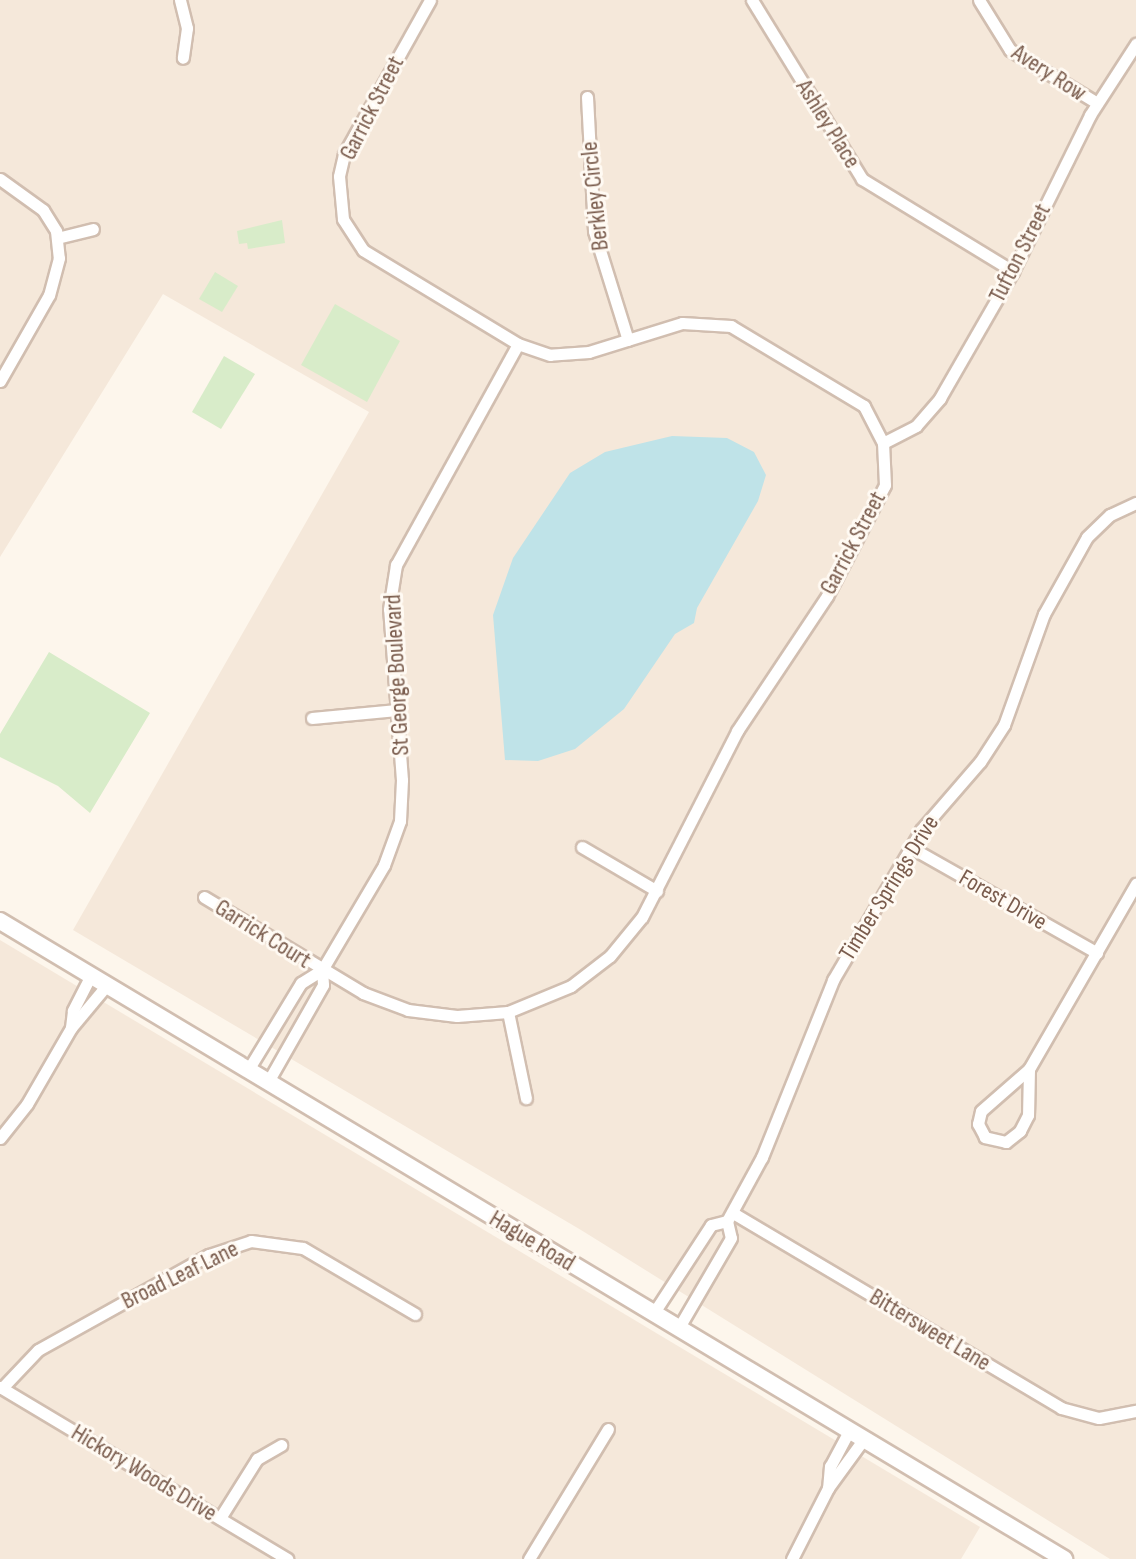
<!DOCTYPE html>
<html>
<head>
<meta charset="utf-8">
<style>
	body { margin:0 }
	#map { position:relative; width:1136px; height:1559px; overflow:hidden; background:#fdf6ec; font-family:"Sofia Sans Condensed",sans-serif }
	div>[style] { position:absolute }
	.residential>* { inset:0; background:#f5e8da }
	.green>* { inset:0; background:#d8ecc9 }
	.water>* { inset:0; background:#bfe3e8 }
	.roads { filter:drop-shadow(2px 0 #d1beb0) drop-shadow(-2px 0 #d1beb0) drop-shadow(0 2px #d1beb0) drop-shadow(0 -2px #d1beb0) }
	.street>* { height:11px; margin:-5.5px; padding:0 5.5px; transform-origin:5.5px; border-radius:5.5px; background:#fff }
	.secondary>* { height:16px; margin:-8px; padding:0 8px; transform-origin:8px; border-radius:8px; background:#fff }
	span { translate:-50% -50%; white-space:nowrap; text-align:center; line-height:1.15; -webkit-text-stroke:6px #fffaf3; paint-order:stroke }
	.street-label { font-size:24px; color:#7a5c4d }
</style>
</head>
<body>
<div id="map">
	<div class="residential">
		<div style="clip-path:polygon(0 0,1136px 0,1136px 1559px,1110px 1559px,581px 1230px,73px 930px,369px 412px,163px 294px,0 557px)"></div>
		<div style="clip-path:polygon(0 940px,980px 1527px,961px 1559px,0 1559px)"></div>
	</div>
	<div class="green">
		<div style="clip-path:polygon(282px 220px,285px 243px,248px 249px,247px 243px,239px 244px,237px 231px)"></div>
		<div style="clip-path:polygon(215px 272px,238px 286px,222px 312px,199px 299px)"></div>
		<div style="clip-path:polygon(335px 304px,400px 341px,367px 402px,301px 365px)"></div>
		<div style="clip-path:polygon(224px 356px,255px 374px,221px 429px,192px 412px)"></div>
		<div style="clip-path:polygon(49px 652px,150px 713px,90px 813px,58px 786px,0 757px,0 734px)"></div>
	</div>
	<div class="water">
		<div style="clip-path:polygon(672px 436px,727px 438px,754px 452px,766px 475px,758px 501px,697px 608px,694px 623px,675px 634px,624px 709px,575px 749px,538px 761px,505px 760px,493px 615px,513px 558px,570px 473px,605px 452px)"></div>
	</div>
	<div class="roads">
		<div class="street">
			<div style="left:180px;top:0;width:29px;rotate:76deg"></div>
			<div style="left:187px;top:28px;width:30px;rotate:98deg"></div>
			<div style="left:752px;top:0;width:210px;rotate:58.4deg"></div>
			<div style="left:862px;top:179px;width:177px;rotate:31.4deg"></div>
			<div style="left:979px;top:0;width:59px;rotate:58.2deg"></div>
			<div style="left:1010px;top:50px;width:102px;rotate:31.3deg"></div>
			<div style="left:587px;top:97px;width:134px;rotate:87deg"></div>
			<div style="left:594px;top:231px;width:114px;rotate:72.7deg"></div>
			<div style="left:0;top:179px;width:53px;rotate:35.8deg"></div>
			<div style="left:43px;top:210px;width:25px;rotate:58deg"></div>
			<div style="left:56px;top:231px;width:27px;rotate:84deg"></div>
			<div style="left:59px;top:258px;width:38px;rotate:105deg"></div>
			<div style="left:49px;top:295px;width:99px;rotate:119.7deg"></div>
			<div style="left:57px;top:238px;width:37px;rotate:-14deg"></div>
			<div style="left:883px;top:443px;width:37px;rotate:-27deg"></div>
			<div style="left:916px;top:426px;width:37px;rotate:-49deg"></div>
			<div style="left:940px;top:398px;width:146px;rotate:-60.1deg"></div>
			<div style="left:1013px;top:271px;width:174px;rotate:-63.7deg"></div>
			<div style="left:1090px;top:115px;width:85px;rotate:-57.1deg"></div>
			<div style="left:312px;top:718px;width:85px;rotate:-5.4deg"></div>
			<div style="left:582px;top:847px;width:87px;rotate:30.4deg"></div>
			<div style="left:910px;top:847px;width:215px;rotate:29.5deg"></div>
			<div style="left:204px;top:897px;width:186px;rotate:31.1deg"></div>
			<div style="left:363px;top:993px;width:48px;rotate:20.7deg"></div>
			<div style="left:408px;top:1010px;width:49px;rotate:7deg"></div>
			<div style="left:457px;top:1016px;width:51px;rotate:-4.5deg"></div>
			<div style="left:508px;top:1012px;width:68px;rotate:-22.4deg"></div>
			<div style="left:571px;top:986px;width:49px;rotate:-37.6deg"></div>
			<div style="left:610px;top:956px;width:50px;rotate:-50.6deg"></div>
			<div style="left:642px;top:917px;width:209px;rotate:-62.9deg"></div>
			<div style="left:737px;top:731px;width:162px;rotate:-56.3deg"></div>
			<div style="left:827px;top:596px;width:125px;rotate:-62.4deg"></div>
			<div style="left:885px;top:485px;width:42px;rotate:-92.7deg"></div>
			<div style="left:883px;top:443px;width:42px;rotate:-117.2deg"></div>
			<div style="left:864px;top:406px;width:155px;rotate:-149deg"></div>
			<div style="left:731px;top:326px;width:49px;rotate:-176.5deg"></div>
			<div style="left:682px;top:323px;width:97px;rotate:162.7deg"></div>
			<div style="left:589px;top:352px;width:39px;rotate:176deg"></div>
			<div style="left:550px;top:355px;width:34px;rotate:-161deg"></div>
			<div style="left:518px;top:344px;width:181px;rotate:-148.8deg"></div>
			<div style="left:363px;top:250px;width:37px;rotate:-123deg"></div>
			<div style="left:343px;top:219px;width:43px;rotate:-95.3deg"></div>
			<div style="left:339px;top:176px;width:23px;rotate:-77deg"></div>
			<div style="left:344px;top:154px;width:176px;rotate:-60.8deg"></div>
			<div style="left:322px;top:970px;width:122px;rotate:-59.4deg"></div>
			<div style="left:384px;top:865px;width:47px;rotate:-70deg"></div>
			<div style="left:400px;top:821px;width:41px;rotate:-87.2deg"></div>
			<div style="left:402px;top:780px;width:171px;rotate:-94.3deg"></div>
			<div style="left:389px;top:609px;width:45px;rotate:-81deg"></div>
			<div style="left:396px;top:565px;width:252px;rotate:-61.1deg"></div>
			<div style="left:90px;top:977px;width:38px;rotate:117deg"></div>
			<div style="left:73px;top:1011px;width:17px;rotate:97deg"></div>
			<div style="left:71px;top:1028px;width:55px;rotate:-50.2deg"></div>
			<div style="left:508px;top:1012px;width:88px;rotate:78.2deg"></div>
			<div style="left:1029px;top:1069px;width:214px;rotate:-60deg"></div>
			<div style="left:1029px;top:1069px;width:46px;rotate:91.2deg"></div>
			<div style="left:1028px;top:1115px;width:18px;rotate:117deg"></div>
			<div style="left:1020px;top:1131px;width:18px;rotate:142deg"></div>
			<div style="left:1006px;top:1142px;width:22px;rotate:-167deg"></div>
			<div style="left:985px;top:1137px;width:15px;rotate:-118deg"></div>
			<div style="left:978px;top:1124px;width:13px;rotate:-77deg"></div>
			<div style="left:981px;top:1111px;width:64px;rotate:-41.2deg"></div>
			<div style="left:248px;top:1070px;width:102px;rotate:-58.7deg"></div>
			<div style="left:301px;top:983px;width:25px;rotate:-32deg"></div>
			<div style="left:322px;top:970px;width:15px;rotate:86deg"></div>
			<div style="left:323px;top:985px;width:112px;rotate:119.6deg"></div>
			<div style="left:0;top:1138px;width:43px;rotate:-51.5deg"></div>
			<div style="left:27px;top:1104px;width:88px;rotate:-59.9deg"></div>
			<div style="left:733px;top:1213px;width:382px;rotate:30.7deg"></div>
			<div style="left:1061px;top:1408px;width:39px;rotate:15deg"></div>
			<div style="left:1099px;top:1418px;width:38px;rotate:-11deg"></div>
			<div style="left:727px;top:1221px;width:73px;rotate:-61.3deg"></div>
			<div style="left:762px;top:1157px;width:191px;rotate:-68.1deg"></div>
			<div style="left:833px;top:980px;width:174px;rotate:-59.6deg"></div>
			<div style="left:921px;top:830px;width:90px;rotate:-49.1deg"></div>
			<div style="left:980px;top:762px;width:44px;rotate:-57deg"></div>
			<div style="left:1004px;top:725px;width:118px;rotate:-70.2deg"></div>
			<div style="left:1044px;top:614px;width:88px;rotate:-60.8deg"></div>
			<div style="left:1087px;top:537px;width:32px;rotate:-44deg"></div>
			<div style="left:1110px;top:515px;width:29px;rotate:-25deg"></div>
			<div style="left:653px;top:1314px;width:106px;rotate:-56.9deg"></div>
			<div style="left:711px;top:1225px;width:16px;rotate:-14deg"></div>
			<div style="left:727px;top:1221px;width:17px;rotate:77deg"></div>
			<div style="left:731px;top:1238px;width:105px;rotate:120.2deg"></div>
			<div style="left:0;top:1387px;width:335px;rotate:30.9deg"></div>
			<div style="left:2px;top:1388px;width:52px;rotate:-46.5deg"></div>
			<div style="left:38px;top:1350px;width:196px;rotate:-29.1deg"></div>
			<div style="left:209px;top:1255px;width:44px;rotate:-18.4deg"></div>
			<div style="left:251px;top:1241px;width:52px;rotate:7.7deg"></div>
			<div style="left:303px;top:1248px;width:130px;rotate:30.5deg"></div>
			<div style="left:849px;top:1431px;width:40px;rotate:118deg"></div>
			<div style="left:830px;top:1466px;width:22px;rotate:95deg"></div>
			<div style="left:828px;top:1488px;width:59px;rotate:-53.9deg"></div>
			<div style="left:220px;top:1518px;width:70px;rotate:-57.9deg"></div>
			<div style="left:257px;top:1459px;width:28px;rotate:-30deg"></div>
			<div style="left:529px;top:1559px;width:152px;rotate:-58.7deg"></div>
			<div style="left:792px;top:1559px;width:80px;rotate:-63.1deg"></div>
		</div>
		<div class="secondary">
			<div style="left:0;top:921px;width:1241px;rotate:30.95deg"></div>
		</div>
	</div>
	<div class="street-label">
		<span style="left:1049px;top:73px;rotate:33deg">Avery Row</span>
		<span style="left:372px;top:108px;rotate:-63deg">Garrick Street</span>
		<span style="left:828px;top:124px;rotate:58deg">Ashley Place</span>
		<span style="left:595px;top:196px;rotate:-96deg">Berkley Circle</span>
		<span style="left:1020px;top:253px;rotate:-63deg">Tufton Street</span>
		<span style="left:853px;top:543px;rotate:-62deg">Garrick Street</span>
		<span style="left:397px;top:675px;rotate:-93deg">St George Boulevard</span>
		<span style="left:889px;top:888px;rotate:-58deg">Timber Springs Drive</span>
		<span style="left:1003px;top:900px;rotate:30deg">Forest Drive</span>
		<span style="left:263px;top:934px;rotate:32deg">Garrick Court</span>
		<span style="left:532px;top:1241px;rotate:31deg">Hague Road</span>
		<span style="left:180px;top:1275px;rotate:-26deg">Broad Leaf Lane</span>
		<span style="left:930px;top:1330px;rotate:31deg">Bittersweet Lane</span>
		<span style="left:144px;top:1473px;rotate:31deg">Hickory Woods Drive</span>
	</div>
</div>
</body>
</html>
